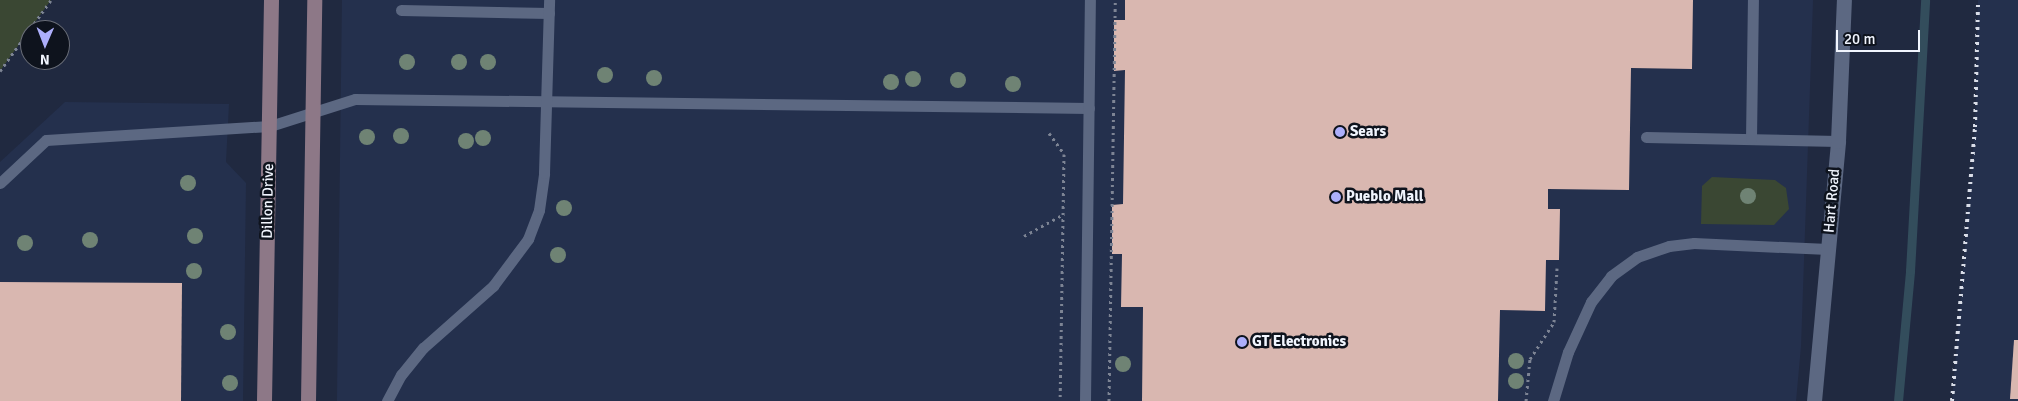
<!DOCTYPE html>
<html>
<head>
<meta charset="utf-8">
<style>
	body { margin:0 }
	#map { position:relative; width:2018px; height:401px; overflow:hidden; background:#202940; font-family:Signika,sans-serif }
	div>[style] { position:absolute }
	.built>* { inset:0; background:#24304d }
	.green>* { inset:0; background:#3a4733 }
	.stream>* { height:9px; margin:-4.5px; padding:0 4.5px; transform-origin:4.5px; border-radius:4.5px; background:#334d5c }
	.building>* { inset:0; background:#d9b7b0 }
	.path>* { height:3px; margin-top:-1.5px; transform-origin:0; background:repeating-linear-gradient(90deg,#7d8494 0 2.5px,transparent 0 6.5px) }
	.lane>* { height:11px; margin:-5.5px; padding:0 5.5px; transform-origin:5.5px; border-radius:5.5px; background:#5c6882 }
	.street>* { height:15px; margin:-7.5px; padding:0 7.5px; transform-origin:7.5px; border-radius:7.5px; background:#5c6882 }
	.secondary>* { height:15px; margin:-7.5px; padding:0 7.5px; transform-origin:7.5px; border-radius:7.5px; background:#8d7887 }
	.rail>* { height:4px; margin-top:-2px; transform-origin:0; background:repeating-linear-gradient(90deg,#d9dde8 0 2.5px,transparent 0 7.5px) }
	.trees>* { width:16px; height:16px; margin:-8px; border-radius:50%; background:#6f8374 }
	.dots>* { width:14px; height:14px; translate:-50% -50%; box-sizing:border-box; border:2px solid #0e131d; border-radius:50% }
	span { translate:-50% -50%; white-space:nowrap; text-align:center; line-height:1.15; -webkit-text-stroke:5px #0e131d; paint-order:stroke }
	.poi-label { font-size:15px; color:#f1f5fe; font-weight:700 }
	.left { translate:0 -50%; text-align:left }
	.street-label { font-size:15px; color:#f1f5fe }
	.north { position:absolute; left:20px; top:20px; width:50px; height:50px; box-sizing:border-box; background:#0e131d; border:1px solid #696d77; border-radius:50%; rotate:181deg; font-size:14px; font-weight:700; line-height:20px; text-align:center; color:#f1f5fe }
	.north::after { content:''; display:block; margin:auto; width:18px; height:22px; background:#adaffb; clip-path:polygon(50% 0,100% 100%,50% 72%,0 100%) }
	.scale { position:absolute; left:1836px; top:30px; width:84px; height:22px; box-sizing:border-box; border:2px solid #f1f5fe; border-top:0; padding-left:6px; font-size:15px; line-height:18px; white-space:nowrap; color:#f1f5fe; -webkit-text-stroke:4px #0e131d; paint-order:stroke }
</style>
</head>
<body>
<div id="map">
	<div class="built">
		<div style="clip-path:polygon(342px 0,1813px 0,1801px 346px,1796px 401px,337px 401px)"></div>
		<div style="clip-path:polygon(1978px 0,2018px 0,2018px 401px,1952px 401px,1975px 127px)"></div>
		<div style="clip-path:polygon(65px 102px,229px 104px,226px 162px,246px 183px,243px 401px,0 401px,0 162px)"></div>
	</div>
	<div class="green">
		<div style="clip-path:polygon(0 0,51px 0,0 71px)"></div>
		<div style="clip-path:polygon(1712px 177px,1775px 180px,1786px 188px,1789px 209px,1774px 225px,1701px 224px,1702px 186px)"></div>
	</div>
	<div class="stream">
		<div style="left:1898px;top:401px;width:131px;rotate:-84.7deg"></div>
		<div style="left:1910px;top:271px;width:271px;rotate:-86.8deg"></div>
	</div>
	<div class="building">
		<div style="clip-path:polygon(1125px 0,1693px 0,1692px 69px,1631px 68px,1629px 190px,1548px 189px,1548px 209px,1560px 209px,1559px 260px,1546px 260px,1545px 311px,1500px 310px,1498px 401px,1142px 401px,1143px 307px,1121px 307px,1122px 254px,1112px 254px,1112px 205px,1123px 204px,1125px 70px,1114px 71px,1114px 20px,1125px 20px)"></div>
		<div style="clip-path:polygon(0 282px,182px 283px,181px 401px,0 401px)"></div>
		<div style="clip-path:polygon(2014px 340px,2018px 340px,2018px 399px,2010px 399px)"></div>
	</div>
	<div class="path">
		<div style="left:0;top:71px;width:87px;rotate:-54.3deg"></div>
		<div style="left:1049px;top:133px;width:26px;rotate:54deg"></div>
		<div style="left:1064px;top:154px;width:247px;rotate:90.9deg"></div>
		<div style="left:1024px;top:236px;width:43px;rotate:-28.9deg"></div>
		<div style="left:1109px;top:401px;width:401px;rotate:-89.1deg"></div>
		<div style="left:1526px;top:401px;width:42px;rotate:-84.6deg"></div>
		<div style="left:1530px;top:359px;width:44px;rotate:-57deg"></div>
		<div style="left:1554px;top:322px;width:54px;rotate:-86.8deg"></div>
	</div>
	<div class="lane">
		<div style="left:401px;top:10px;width:148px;rotate:1.2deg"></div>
		<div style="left:1646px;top:137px;width:192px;rotate:1.2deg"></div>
		<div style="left:1751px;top:139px;width:139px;rotate:-89.2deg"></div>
		<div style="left:0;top:183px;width:63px;rotate:-43.1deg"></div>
		<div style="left:46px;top:140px;width:224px;rotate:-3.6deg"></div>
		<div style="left:270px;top:126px;width:89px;rotate:-17.6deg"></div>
		<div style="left:355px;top:99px;width:734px;rotate:0.7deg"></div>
		<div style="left:387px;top:401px;width:30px;rotate:-62deg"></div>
		<div style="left:401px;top:375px;width:35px;rotate:-51deg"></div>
		<div style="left:423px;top:348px;width:94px;rotate:-41.5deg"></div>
		<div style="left:493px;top:286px;width:59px;rotate:-53.3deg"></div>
		<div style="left:528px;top:239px;width:31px;rotate:-69deg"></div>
		<div style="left:539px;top:210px;width:37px;rotate:-82deg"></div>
		<div style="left:544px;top:173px;width:173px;rotate:-88.3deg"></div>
		<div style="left:1085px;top:401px;width:401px;rotate:-89.3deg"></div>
		<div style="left:1553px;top:401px;width:51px;rotate:-73deg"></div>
		<div style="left:1568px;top:352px;width:55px;rotate:-65.3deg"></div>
		<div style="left:1591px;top:302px;width:33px;rotate:-52deg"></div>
		<div style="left:1611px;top:276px;width:32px;rotate:-36deg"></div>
		<div style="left:1637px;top:257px;width:34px;rotate:-19deg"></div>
		<div style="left:1669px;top:246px;width:25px;rotate:-7deg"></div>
		<div style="left:1694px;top:243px;width:134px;rotate:2.6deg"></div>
	</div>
	<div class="street">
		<div style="left:1814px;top:401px;width:261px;rotate:-84.7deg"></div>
		<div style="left:1838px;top:141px;width:141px;rotate:-87.6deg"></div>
	</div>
	<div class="secondary">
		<div style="left:264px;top:401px;width:401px;rotate:-89deg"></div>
		<div style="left:308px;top:401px;width:401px;rotate:-89.1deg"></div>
	</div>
	<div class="rail">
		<div style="left:1952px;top:401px;width:275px;rotate:-85.2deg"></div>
		<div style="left:1975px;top:127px;width:127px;rotate:-88.6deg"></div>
	</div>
	<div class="trees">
		<div style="left:407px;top:62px"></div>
		<div style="left:459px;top:62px"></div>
		<div style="left:488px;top:62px"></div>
		<div style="left:605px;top:75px"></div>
		<div style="left:654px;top:78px"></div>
		<div style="left:913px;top:79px"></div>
		<div style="left:958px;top:80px"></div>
		<div style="left:891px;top:82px"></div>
		<div style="left:1013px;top:84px"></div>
		<div style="left:401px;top:136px"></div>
		<div style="left:367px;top:137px"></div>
		<div style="left:483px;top:138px"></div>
		<div style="left:466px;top:141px"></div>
		<div style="left:188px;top:183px"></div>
		<div style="left:1748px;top:196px"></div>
		<div style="left:564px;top:208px"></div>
		<div style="left:195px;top:236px"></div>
		<div style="left:90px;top:240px"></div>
		<div style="left:25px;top:243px"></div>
		<div style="left:558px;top:255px"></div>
		<div style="left:194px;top:271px"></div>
		<div style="left:228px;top:332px"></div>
		<div style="left:1516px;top:361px"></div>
		<div style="left:1123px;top:364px"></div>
		<div style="left:1516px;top:381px"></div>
		<div style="left:230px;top:383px"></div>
	</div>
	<div class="dots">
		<div style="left:1340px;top:132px;background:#adaffb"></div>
		<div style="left:1336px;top:197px;background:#adaffb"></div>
		<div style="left:1242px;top:342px;background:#adaffb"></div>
	</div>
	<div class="poi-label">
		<span class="left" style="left:1350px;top:132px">Sears</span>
		<span class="left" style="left:1346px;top:197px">Pueblo Mall</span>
		<span class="left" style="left:1252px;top:342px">GT Electronics</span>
	</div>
	<div class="street-label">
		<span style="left:268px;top:201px;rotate:-89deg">Dillon Drive</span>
		<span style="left:1832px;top:201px;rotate:-85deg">Hart Road</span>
	</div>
	<div class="north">N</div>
	<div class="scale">20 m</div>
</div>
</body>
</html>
